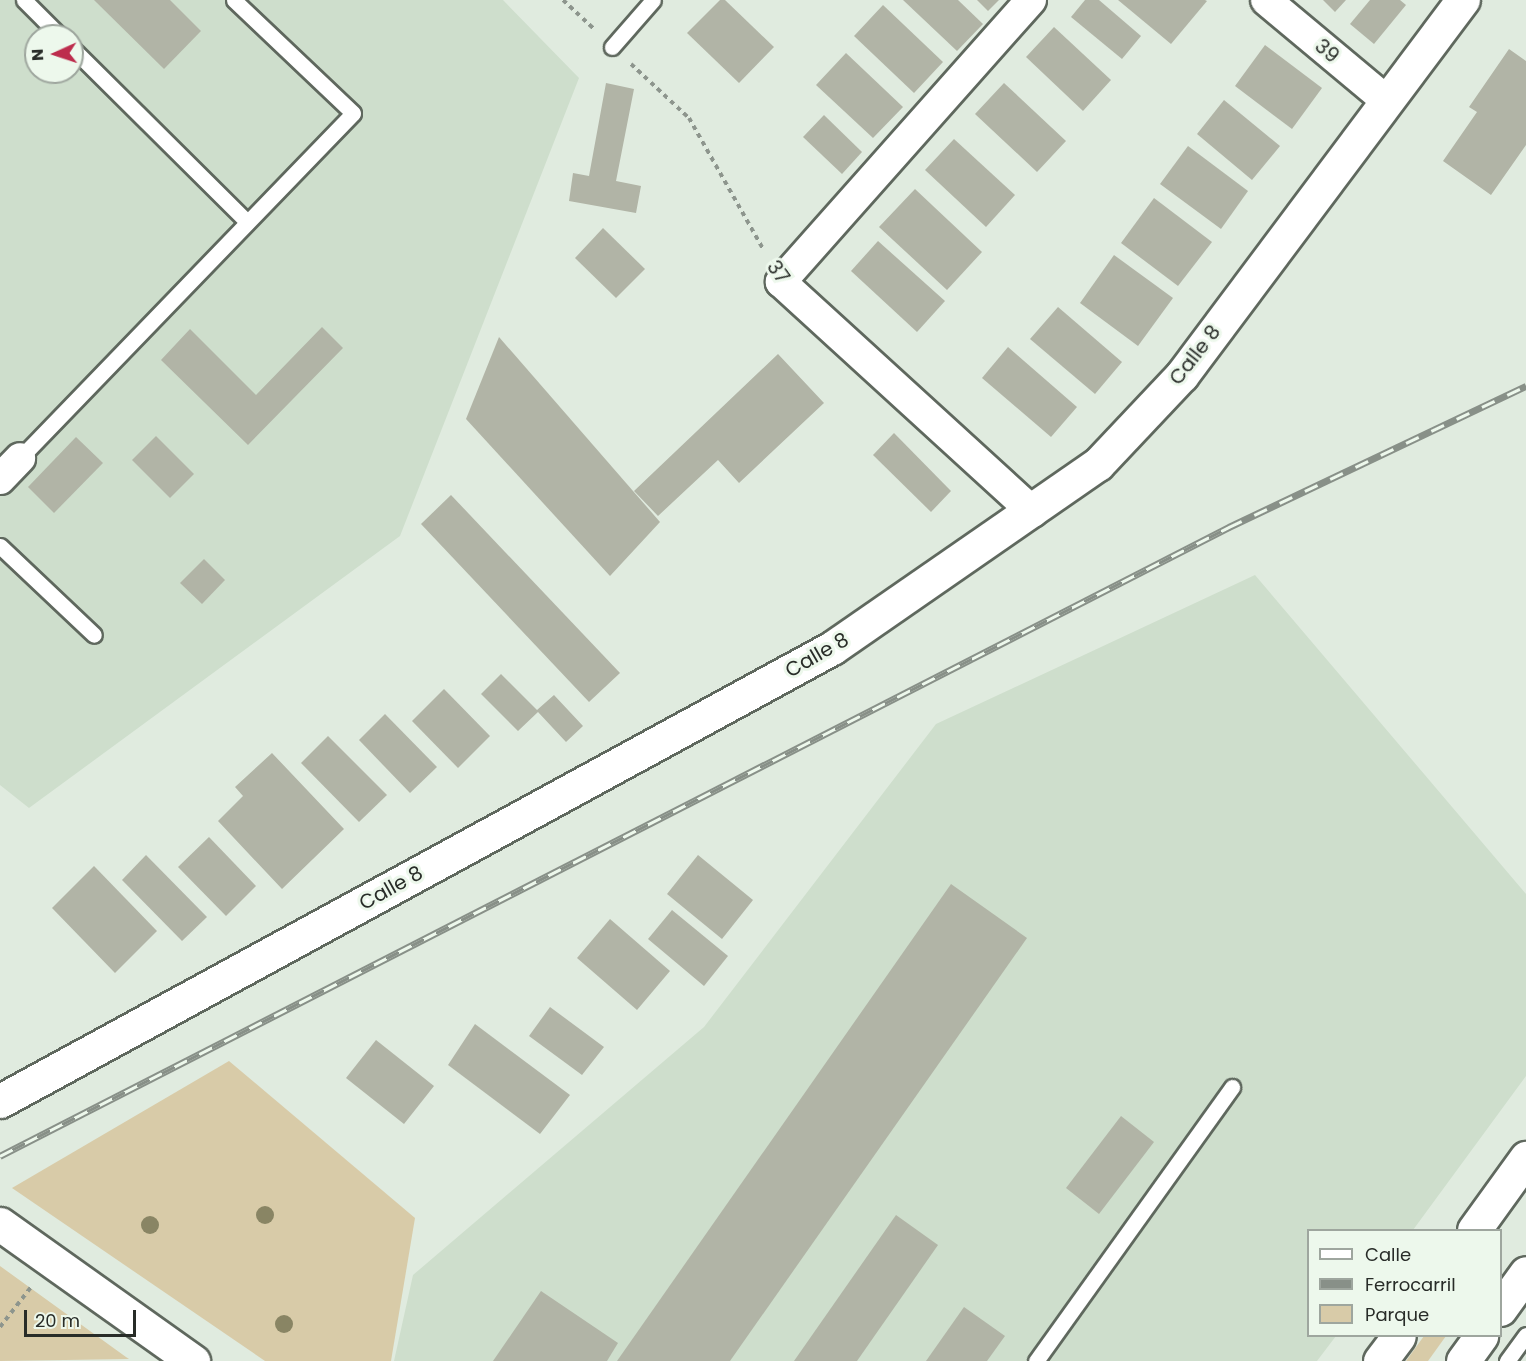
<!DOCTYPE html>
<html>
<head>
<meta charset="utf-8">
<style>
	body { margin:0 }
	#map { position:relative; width:1526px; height:1361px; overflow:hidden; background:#e0ebdf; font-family:Poppins,sans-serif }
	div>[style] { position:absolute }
	.built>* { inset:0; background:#cedecc }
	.green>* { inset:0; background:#d8cba8 }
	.building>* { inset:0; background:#b1b4a6 }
	.path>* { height:4px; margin-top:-2px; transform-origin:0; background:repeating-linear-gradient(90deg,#8d958d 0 4.5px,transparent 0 9px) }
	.roads { filter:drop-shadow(2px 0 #5f685e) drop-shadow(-2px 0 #5f685e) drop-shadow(0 2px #5f685e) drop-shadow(0 -2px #5f685e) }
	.lane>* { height:15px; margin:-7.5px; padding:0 7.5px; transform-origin:7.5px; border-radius:7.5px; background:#fff }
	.street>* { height:30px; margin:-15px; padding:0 15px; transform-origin:15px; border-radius:15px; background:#fff }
	.secondary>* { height:33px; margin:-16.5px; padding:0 16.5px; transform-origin:16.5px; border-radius:16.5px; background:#fff }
	.primary>* { height:33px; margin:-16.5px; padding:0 16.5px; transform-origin:16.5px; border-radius:16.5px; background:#fff }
	.rail>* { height:7px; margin-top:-3.5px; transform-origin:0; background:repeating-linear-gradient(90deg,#edf8ec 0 14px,#889088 0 28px); box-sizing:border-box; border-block:2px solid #889088 }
	.trees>* { width:18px; height:18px; margin:-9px; border-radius:50%; background:#898564 }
	span { translate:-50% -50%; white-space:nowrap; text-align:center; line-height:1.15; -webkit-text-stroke:6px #edf8ec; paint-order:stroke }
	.street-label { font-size:20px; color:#282c28 }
	.legend { position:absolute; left:1307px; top:1229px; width:195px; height:108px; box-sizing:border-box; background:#edf8ec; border:2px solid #9ea69e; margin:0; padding:8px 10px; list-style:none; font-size:18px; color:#282c28 }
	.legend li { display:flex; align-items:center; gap:12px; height:30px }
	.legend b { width:30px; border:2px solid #9ea69e }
	.north { position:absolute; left:24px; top:24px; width:60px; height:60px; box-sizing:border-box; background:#edf8ec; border:2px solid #9ea69e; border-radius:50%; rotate:267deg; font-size:16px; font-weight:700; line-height:24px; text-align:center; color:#282c28 }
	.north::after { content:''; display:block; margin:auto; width:21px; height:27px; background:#bd2d4d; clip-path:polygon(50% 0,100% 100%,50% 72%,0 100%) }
	.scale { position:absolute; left:24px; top:1310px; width:112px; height:27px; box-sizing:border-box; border:3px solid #282c28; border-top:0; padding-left:8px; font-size:18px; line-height:21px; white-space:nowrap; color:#282c28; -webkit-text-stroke:4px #edf8ec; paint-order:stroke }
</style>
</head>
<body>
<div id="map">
	<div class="built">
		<div style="clip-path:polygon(evenodd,0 0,503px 0,579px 78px,400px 536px,29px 808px,0 785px,0 0,36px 36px,72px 36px,72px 72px,36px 72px,36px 36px)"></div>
		<div style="clip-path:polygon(1255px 575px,1526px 894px,1526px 1076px,1413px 1230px,1308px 1230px,1308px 1336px,1336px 1336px,1317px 1361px,394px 1361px,413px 1275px,704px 1027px,936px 724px)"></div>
	</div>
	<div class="green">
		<div style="clip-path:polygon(229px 1061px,415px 1218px,391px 1361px,265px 1361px,12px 1188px)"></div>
		<div style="clip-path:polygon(0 1266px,126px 1357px,129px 1359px,0 1361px)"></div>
		<div style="clip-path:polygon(1424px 1336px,1446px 1336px,1428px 1361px,1406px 1361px)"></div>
	</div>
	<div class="building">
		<div style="clip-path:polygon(94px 0,170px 0,201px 31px,164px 69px)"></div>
		<div style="clip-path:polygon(720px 0,725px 0,774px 47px,739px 83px,687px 33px)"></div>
		<div style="clip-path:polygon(903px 0,958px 0,983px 24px,957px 51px)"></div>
		<div style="clip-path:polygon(977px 0,999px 0,988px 11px)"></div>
		<div style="clip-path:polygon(1085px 0,1099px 0,1141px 36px,1122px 59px,1071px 17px)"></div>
		<div style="clip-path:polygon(1118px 0,1205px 0,1207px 1px,1171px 44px)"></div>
		<div style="clip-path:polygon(1323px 0,1346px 0,1335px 12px)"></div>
		<div style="clip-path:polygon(1370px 0,1400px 0,1406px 5px,1374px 44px,1350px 24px)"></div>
		<div style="clip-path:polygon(883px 5px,943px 62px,914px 93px,854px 36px)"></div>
		<div style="clip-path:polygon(1054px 27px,1111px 80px,1083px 111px,1026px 57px)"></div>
		<div style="clip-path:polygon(1265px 45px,1322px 88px,1292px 129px,1235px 86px)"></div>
		<div style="clip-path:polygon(1509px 49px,1526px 61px,1526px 145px,1491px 195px,1443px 161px,1477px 112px,1469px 107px)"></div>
		<div style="clip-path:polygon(846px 53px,903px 107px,873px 138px,816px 85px)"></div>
		<div style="clip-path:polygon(606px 83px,634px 89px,616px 181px,641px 186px,636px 213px,569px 201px,573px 173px,589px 176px)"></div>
		<div style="clip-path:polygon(1004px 83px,1066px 141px,1037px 172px,975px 114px)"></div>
		<div style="clip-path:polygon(1224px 100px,1280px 146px,1252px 180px,1197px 134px)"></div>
		<div style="clip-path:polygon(824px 115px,862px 152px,842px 174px,803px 137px)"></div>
		<div style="clip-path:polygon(954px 139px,1015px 195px,986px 227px,925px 170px)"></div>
		<div style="clip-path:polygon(1188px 146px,1248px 191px,1221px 229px,1160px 184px)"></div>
		<div style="clip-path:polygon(915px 189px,982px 252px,947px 290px,879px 227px)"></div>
		<div style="clip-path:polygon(1154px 198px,1212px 242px,1178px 286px,1121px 243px)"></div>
		<div style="clip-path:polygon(603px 228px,645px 269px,616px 298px,575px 258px)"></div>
		<div style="clip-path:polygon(878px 241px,945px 301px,917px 332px,851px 271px)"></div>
		<div style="clip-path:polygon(1114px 255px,1173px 298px,1138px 346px,1080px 303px)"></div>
		<div style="clip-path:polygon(1058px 307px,1122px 362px,1095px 394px,1030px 339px)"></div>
		<div style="clip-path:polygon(322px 327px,343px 348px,248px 445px,161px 360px,190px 329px,256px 395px)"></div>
		<div style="clip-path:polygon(499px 337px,660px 522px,610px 576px,466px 419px)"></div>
		<div style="clip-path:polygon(1008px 347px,1077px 407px,1051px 437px,982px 378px)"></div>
		<div style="clip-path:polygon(778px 354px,824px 403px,739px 483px,718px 460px,658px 516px,634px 491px)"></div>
		<div style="clip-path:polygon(894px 433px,951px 491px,931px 512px,873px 455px)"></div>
		<div style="clip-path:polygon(156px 436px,194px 474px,170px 498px,132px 460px)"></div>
		<div style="clip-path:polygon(76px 437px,103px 463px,54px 513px,28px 487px)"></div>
		<div style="clip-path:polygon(451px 495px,620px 673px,589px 702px,421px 524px)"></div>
		<div style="clip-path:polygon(204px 559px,225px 580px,202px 604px,180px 583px)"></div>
		<div style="clip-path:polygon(501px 674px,537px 710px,554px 695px,583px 726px,566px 742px,538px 712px,518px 731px,481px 694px)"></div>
		<div style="clip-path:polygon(444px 689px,490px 736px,458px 768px,412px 721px)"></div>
		<div style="clip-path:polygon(385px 714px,437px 767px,410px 793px,359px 740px)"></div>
		<div style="clip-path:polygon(328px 736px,387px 795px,359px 822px,301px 763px)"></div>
		<div style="clip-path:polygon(272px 753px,344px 829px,282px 889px,218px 821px,243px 796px,235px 787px)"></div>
		<div style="clip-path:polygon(209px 837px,256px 886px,226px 916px,178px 867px)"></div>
		<div style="clip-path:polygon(146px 855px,207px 917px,182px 941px,122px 880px)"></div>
		<div style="clip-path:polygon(698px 855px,753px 900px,722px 939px,667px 894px)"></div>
		<div style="clip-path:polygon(94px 866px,157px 931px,115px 973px,52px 908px)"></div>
		<div style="clip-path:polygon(951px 884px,1027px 938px,730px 1361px,617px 1361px)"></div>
		<div style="clip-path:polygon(672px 910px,728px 956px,704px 986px,648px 939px)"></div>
		<div style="clip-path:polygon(610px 919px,670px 971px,637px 1010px,577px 958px)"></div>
		<div style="clip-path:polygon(550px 1007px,604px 1047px,582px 1075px,529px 1036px)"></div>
		<div style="clip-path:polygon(475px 1024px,570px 1095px,540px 1134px,448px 1065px)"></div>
		<div style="clip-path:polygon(376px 1040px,434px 1086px,404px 1124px,346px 1078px)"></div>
		<div style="clip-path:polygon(1121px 1116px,1154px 1142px,1099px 1214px,1066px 1188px)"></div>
		<div style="clip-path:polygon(896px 1215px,938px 1245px,857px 1361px,794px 1361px)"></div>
		<div style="clip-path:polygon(541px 1291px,618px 1343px,607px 1361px,493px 1361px)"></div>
		<div style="clip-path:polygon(964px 1307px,1005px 1336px,987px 1361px,926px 1361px)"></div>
	</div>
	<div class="path">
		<div style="left:563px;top:0;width:41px;rotate:43deg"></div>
		<div style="left:631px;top:64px;width:79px;rotate:43deg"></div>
		<div style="left:689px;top:118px;width:150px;rotate:60.5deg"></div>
		<div style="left:0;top:1327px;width:51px;rotate:-52.2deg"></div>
	</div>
	<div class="roads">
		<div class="lane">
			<div style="left:24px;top:0;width:51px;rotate:45deg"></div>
			<div style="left:612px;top:47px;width:62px;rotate:-48.9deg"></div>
			<div style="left:72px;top:48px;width:247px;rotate:44.8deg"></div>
			<div style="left:20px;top:458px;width:479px;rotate:-46deg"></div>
			<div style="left:353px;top:113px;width:164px;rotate:-136.5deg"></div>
			<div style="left:0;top:546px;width:129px;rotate:43.4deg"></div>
			<div style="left:1036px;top:1361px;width:337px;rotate:-54.4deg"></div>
			<div style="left:1507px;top:1361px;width:32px;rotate:-54deg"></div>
		</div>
		<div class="street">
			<div style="left:1031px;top:0;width:377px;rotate:131.6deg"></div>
			<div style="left:781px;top:282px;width:341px;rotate:42.4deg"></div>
			<div style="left:1266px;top:0;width:159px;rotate:39.9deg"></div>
			<div style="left:0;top:479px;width:29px;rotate:-46deg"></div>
		</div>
		<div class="secondary">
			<div style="left:0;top:1101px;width:947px;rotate:-28.57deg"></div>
			<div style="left:832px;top:648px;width:323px;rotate:-34.7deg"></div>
			<div style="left:1098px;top:464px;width:122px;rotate:-46.7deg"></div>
			<div style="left:1182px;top:375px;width:469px;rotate:-53.2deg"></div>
			<div style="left:1474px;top:1230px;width:89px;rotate:-54.2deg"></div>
			<div style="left:1500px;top:1309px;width:44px;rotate:-54.2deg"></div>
			<div style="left:1380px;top:1361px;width:31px;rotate:-53deg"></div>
			<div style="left:1463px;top:1361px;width:31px;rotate:-54deg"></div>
		</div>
		<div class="primary">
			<div style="left:0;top:1224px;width:237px;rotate:35.4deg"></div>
		</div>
	</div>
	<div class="rail">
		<div style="left:0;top:1156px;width:1381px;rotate:-27.1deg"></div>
		<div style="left:1229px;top:527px;width:329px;rotate:-25.4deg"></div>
	</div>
	<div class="trees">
		<div style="left:265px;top:1215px"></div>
		<div style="left:150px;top:1225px"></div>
		<div style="left:284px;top:1324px"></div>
	</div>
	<div class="street-label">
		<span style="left:1327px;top:51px;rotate:40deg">39</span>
		<span style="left:778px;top:272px;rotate:55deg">37</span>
		<span style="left:1195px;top:355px;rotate:-52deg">Calle 8</span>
		<span style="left:817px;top:655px;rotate:-30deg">Calle 8</span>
		<span style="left:391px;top:888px;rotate:-29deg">Calle 8</span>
	</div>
	<ul class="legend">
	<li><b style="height:8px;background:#fff"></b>Calle</li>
	<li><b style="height:8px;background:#889088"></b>Ferrocarril</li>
	<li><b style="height:16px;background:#d8cba8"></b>Parque</li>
	</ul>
	<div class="north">N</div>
	<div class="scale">20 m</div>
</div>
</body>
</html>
